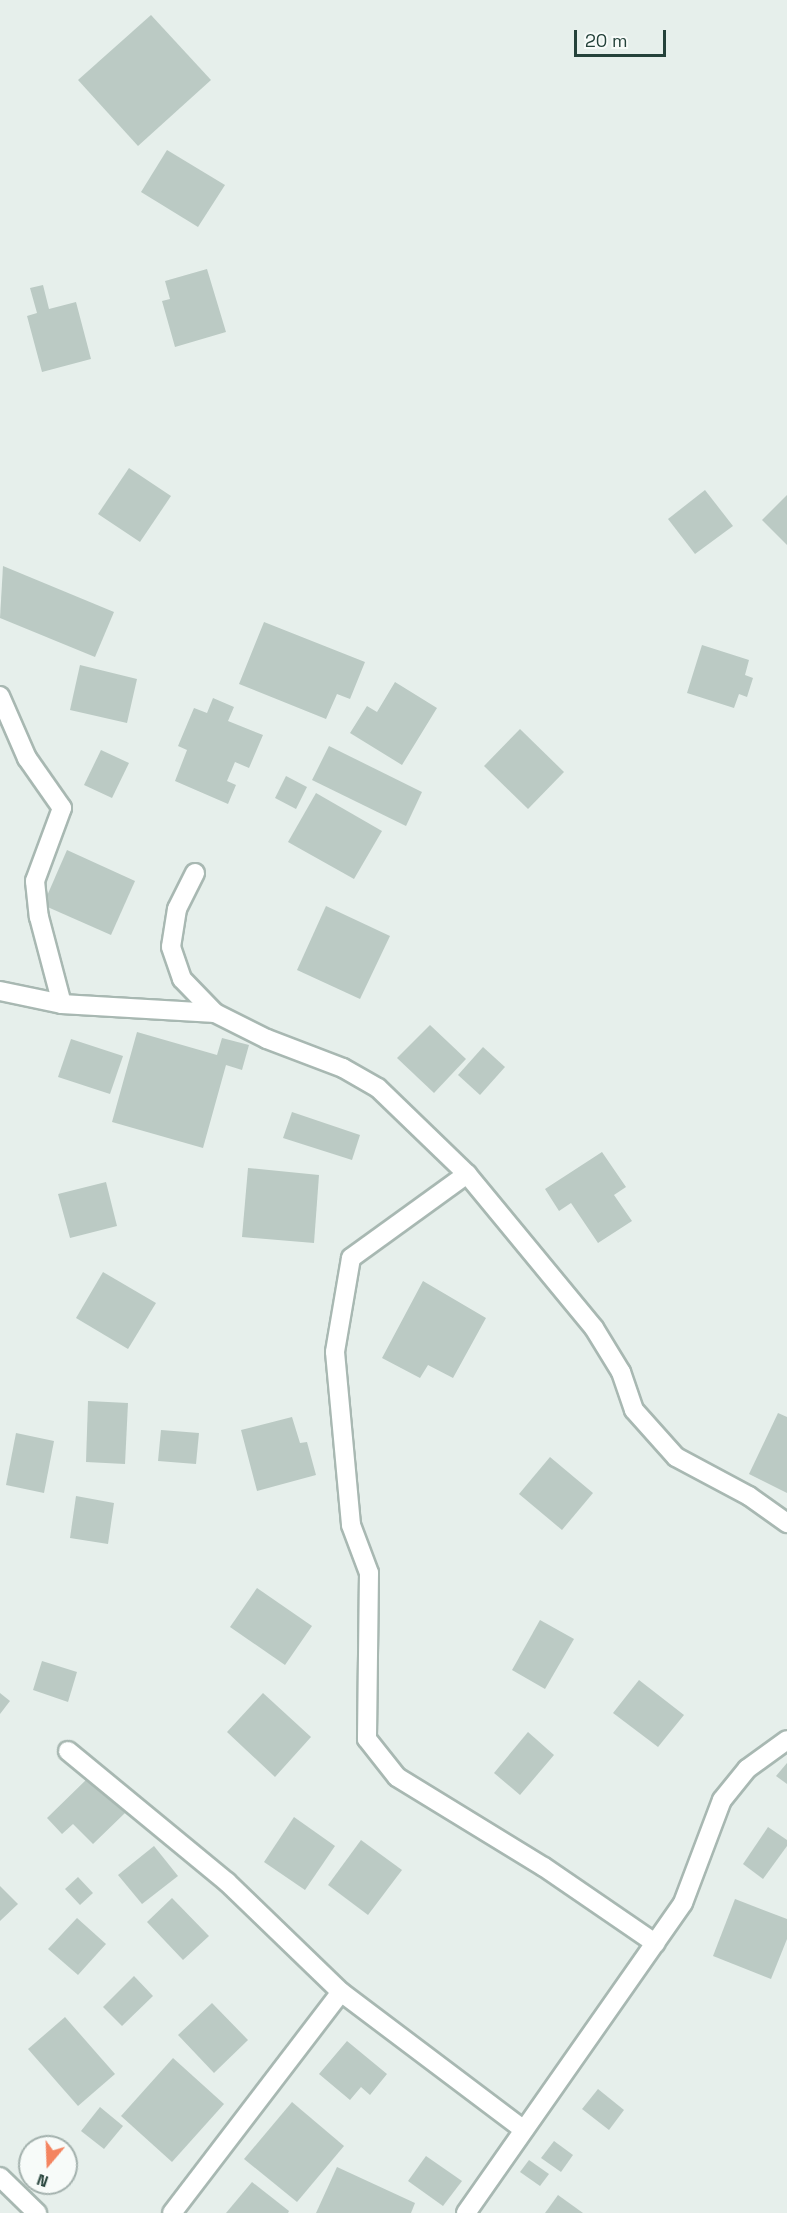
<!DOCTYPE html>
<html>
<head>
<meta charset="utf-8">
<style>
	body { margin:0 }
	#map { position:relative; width:787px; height:2213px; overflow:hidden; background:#e6efeb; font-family:"Space Grotesk",sans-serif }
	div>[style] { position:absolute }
	.building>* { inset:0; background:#bbcac4 }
	.roads { filter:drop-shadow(2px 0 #a8b8b2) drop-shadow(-2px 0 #a8b8b2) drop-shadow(0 2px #a8b8b2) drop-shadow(0 -2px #a8b8b2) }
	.minor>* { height:18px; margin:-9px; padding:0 9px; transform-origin:9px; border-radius:9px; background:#fff }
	span { translate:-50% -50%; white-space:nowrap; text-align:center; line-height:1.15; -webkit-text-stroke:4.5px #f7fbf9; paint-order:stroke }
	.north { position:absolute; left:18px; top:2135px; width:60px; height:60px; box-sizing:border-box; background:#f7fbf9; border:2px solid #a3b1ad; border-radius:50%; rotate:199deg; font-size:16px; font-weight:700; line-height:24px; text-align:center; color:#24423a }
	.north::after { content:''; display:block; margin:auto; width:21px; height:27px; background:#f4845f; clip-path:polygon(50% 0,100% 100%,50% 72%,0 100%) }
	.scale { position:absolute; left:574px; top:30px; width:92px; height:27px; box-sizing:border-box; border:3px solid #24423a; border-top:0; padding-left:8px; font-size:18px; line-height:21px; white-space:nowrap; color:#24423a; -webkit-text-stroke:4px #f7fbf9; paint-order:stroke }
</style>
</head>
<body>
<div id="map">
	<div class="building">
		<div style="clip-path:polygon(151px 15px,211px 80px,138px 146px,78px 80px)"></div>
		<div style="clip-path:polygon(167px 150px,225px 185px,198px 227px,141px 192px)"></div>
		<div style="clip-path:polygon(207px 269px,226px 332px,175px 347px,162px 301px,170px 299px,165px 281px)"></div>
		<div style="clip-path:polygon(43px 285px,49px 309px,76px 302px,91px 359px,42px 372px,27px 316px,37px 313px,30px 288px)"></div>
		<div style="clip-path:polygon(129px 468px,171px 496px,140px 542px,98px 514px)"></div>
		<div style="clip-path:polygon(705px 490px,733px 526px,695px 554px,668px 519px)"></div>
		<div style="clip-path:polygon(787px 495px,787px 545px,762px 520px)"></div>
		<div style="clip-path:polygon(3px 566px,114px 612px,95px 657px,0 618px)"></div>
		<div style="clip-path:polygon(264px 622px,365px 662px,350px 699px,337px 694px,326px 719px,239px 684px)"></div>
		<div style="clip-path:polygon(702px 645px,749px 660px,745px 675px,753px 678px,747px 697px,739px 694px,734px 708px,687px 693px)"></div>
		<div style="clip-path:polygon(80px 665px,137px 679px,127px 723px,70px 710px)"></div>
		<div style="clip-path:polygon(395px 682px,437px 708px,402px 765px,350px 733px,367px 706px,377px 712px)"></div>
		<div style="clip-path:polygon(213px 698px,234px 707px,228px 721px,263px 735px,249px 768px,235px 762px,227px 781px,236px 785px,228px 804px,175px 781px,187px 750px,178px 746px,194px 708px,207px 713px)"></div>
		<div style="clip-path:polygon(520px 729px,564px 772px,528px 809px,484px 766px)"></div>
		<div style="clip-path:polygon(329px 746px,422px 792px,406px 826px,312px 780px)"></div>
		<div style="clip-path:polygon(101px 750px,129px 763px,112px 798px,84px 785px)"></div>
		<div style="clip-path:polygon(286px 776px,307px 787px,296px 809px,275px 798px)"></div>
		<div style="clip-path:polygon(316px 793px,382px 831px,354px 879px,288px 842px)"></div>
		<div style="clip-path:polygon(67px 850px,135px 881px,111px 935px,43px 905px)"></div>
		<div style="clip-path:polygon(326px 906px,390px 936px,360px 999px,297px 970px)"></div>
		<div style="clip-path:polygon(430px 1025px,466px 1059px,434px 1093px,397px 1058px)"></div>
		<div style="clip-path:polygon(137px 1032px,217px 1055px,222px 1038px,249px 1045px,242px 1070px,226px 1065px,203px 1148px,112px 1122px)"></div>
		<div style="clip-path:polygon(71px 1039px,123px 1056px,110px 1094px,58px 1077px)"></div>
		<div style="clip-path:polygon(483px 1047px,505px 1067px,480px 1095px,458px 1075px)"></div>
		<div style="clip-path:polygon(292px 1112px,360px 1135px,352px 1160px,283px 1138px)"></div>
		<div style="clip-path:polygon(602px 1152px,626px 1187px,614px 1195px,632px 1221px,598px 1243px,571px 1203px,559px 1211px,545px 1189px)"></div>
		<div style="clip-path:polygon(248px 1168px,319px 1175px,314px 1243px,242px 1237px)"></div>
		<div style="clip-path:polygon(106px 1182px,117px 1226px,70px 1238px,58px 1194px)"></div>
		<div style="clip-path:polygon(103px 1272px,156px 1303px,128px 1349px,76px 1318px)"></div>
		<div style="clip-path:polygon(423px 1281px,486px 1318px,453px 1378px,428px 1365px,420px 1378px,382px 1358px)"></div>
		<div style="clip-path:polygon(88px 1401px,128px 1403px,125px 1464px,86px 1462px)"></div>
		<div style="clip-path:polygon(778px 1413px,787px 1417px,787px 1493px,749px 1474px)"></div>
		<div style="clip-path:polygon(292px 1417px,300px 1443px,307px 1442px,316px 1475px,257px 1491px,241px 1430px)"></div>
		<div style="clip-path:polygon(161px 1430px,199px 1433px,196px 1464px,158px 1461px)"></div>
		<div style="clip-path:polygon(16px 1433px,54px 1441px,44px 1493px,6px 1485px)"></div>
		<div style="clip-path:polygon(550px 1457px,593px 1493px,562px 1530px,519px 1494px)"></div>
		<div style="clip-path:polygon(76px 1496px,114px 1503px,108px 1544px,70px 1538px)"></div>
		<div style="clip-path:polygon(257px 1588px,312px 1626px,285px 1665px,230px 1627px)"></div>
		<div style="clip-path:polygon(540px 1620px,574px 1639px,545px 1689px,512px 1670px)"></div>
		<div style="clip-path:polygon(42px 1661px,77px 1672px,68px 1702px,33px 1690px)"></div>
		<div style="clip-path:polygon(639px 1680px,684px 1715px,658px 1747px,613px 1713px)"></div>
		<div style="clip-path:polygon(0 1693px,10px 1701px,0 1714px)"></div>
		<div style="clip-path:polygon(263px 1693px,311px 1737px,275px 1777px,227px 1732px)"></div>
		<div style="clip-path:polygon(528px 1732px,554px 1755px,520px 1795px,494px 1773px)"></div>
		<div style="clip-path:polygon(787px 1763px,787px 1784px,776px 1776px)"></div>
		<div style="clip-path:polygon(89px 1777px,125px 1813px,93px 1844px,73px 1824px,62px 1834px,47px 1818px)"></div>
		<div style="clip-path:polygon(294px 1817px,335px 1846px,305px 1890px,264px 1862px)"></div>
		<div style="clip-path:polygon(768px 1827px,787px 1840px,787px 1846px,763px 1879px,743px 1864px)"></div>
		<div style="clip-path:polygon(361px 1840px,402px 1870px,368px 1915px,328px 1885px)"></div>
		<div style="clip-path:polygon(154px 1846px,178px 1876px,142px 1904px,118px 1875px)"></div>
		<div style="clip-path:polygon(78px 1877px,93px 1893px,80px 1905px,65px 1889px)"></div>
		<div style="clip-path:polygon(0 1886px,18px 1904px,0 1921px)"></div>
		<div style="clip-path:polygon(172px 1898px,209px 1936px,183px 1960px,147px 1922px)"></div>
		<div style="clip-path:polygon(735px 1899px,787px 1919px,787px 1939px,771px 1979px,713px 1956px)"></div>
		<div style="clip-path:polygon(77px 1918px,106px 1944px,78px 1975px,48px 1949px)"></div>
		<div style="clip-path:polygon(134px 1976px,153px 1996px,122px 2026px,103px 2007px)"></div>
		<div style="clip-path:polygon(212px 2003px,248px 2040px,214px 2073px,178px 2035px)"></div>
		<div style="clip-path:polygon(65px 2017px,115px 2074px,78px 2106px,28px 2049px)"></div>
		<div style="clip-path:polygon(347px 2041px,387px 2074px,370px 2095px,361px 2087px,350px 2100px,319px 2074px)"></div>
		<div style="clip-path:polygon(173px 2058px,224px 2104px,172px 2162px,121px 2116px)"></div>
		<div style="clip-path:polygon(598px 2089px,624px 2110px,609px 2130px,582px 2109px)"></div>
		<div style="clip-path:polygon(292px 2102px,344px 2146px,297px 2202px,244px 2159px)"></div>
		<div style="clip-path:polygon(100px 2107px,123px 2126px,104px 2149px,81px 2131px)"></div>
		<div style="clip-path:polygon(554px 2141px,573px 2155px,561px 2172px,541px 2158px)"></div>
		<div style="clip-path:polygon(426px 2156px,462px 2181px,443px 2206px,408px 2181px)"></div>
		<div style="clip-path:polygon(529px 2160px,549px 2174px,540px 2186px,520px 2172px)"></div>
		<div style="clip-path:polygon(337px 2167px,415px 2203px,411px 2213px,316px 2213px)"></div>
		<div style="clip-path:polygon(252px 2182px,289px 2211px,288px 2213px,226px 2213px)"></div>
		<div style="clip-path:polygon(558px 2195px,583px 2213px,545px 2213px)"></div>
	</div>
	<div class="roads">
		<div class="minor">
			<div style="left:0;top:696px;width:68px;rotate:66.5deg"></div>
			<div style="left:27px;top:758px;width:61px;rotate:55deg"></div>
			<div style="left:62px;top:808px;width:78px;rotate:110.3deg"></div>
			<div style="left:35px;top:881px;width:36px;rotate:84deg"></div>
			<div style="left:39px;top:917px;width:90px;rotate:75.2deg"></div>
			<div style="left:195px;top:873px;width:40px;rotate:116.6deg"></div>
			<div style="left:177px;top:909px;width:38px;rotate:99deg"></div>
			<div style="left:171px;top:947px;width:34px;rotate:71deg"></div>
			<div style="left:182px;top:979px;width:47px;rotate:45.9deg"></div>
			<div style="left:215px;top:1013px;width:58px;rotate:26.6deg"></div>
			<div style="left:267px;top:1039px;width:81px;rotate:20.9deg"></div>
			<div style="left:343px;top:1068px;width:40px;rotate:29.7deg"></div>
			<div style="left:378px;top:1088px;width:124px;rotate:44deg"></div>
			<div style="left:467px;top:1174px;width:200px;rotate:50.5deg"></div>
			<div style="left:594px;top:1328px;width:52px;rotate:58.5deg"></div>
			<div style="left:621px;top:1372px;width:40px;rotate:71.1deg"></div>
			<div style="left:634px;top:1410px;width:63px;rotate:48.2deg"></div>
			<div style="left:676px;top:1457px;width:83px;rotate:28.1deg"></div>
			<div style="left:749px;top:1496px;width:47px;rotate:35.4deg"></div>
			<div style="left:0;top:991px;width:63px;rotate:11.8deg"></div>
			<div style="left:62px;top:1004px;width:153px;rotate:3.4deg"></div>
			<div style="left:467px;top:1174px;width:143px;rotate:144.1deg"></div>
			<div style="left:351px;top:1258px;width:95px;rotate:99.7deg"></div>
			<div style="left:335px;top:1352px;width:174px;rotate:84.7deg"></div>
			<div style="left:351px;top:1525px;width:51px;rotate:69.4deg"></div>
			<div style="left:369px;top:1573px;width:166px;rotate:90.7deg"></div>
			<div style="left:367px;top:1739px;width:48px;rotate:51.7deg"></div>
			<div style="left:397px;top:1777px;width:172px;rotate:31.5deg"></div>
			<div style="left:544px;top:1867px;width:135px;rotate:34.4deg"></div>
			<div style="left:68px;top:1751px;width:206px;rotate:39.5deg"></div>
			<div style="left:227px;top:1882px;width:158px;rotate:44deg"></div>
			<div style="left:341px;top:1992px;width:229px;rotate:37deg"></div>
			<div style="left:0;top:2177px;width:52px;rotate:44.2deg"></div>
			<div style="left:172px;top:2213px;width:278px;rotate:-52.6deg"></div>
			<div style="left:466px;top:2213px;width:378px;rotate:-55deg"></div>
			<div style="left:683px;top:1903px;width:110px;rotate:-69.3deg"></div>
			<div style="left:722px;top:1800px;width:40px;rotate:-51deg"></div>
			<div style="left:747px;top:1769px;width:49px;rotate:-35.9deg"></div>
		</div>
	</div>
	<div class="north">N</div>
	<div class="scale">20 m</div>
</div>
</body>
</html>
